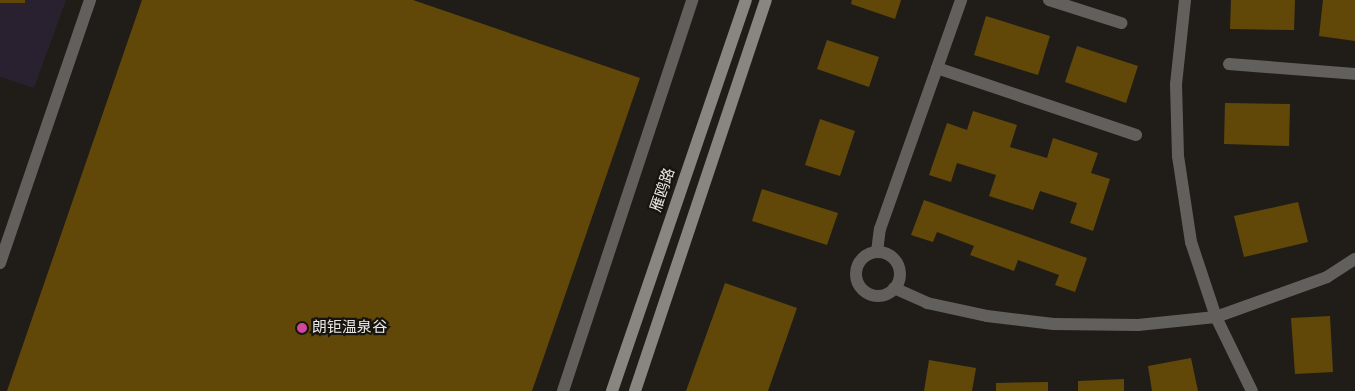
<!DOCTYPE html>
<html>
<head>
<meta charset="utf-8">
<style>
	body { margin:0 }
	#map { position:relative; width:1355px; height:391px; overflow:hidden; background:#201d18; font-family:Cabin,"Noto Sans SC",sans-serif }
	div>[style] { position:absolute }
	.commercial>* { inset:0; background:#292130 }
	.building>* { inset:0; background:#614808 }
	.lane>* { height:12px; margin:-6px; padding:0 6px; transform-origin:6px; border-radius:6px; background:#62605d }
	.lane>.ring { margin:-6px; padding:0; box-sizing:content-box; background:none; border:12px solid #62605d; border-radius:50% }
	.secondary>* { height:12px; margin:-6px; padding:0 6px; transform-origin:6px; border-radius:6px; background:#898682 }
	.dots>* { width:14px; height:14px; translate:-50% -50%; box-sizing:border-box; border:2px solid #17140f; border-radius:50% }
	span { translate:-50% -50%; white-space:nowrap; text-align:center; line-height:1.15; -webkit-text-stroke:4.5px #17140f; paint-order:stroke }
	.street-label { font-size:15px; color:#e9e7e4 }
	.poi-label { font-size:15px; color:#e9e7e4 }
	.left { translate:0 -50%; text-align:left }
</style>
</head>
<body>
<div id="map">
	<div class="commercial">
		<div style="clip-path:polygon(0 0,66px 0,34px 88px,0 77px)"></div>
	</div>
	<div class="building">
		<div style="clip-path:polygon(0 0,25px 0,25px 3px,0 3px)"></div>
		<div style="clip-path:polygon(142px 0,413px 0,640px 78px,532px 391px,7px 391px)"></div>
		<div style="clip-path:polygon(852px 0,901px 0,895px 19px,851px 4px)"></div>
		<div style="clip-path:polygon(1231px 0,1295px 0,1294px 30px,1230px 29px)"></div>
		<div style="clip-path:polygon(1323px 0,1355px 0,1355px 41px,1319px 36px)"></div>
		<div style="clip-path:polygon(986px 16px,1050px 36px,1038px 75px,974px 55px)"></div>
		<div style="clip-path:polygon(827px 40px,879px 57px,869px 87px,817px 69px)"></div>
		<div style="clip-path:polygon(1077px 46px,1138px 66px,1126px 103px,1065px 82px)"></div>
		<div style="clip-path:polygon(1225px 103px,1290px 104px,1289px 146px,1224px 144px)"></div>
		<div style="clip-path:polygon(973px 111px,1017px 125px,1010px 147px,1047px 158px,1053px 138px,1098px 153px,1091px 173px,1110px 179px,1093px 231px,1070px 223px,1077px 203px,1040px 191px,1033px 210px,989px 196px,996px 175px,957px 163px,951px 182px,929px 175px,947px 123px,967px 130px)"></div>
		<div style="clip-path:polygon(820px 119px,855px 131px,840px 176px,805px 165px)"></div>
		<div style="clip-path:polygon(762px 189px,838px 213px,827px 245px,752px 221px)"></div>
		<div style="clip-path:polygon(924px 200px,1087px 258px,1075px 292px,1055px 285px,1059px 275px,1018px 260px,1014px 271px,970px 255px,974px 246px,937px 232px,933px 242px,911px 235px)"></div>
		<div style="clip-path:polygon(1298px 202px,1308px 242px,1244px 257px,1234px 216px)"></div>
		<div style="clip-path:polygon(725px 283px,797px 308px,768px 391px,686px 391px)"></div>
		<div style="clip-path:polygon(1330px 316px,1333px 372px,1295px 374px,1291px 318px)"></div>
		<div style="clip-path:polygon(1191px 358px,1198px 391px,1152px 391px,1148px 366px)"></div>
		<div style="clip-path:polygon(929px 360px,976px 368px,972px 391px,924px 391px)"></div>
		<div style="clip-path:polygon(1124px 379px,1124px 391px,1078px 391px,1078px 381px)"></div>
		<div style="clip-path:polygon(1048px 382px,1048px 391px,996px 391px,996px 383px)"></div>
	</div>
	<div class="lane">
		<div style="left:1049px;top:0;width:76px;rotate:17.7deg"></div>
		<div style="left:1185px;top:0;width:84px;rotate:96.1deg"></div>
		<div style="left:1176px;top:84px;width:72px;rotate:88.4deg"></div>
		<div style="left:1178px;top:156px;width:87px;rotate:81.4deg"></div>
		<div style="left:1191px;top:242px;width:79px;rotate:71.6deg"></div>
		<div style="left:1216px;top:317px;width:82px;rotate:64.1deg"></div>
		<div style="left:1229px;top:64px;width:126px;rotate:4.5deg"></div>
		<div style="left:937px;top:68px;width:210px;rotate:18.6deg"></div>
		<div style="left:877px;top:252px;width:23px;rotate:-83deg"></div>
		<div style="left:880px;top:229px;width:243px;rotate:-70.5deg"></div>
		<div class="ring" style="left:856px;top:252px;width:32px;height:32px"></div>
		<div style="left:0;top:263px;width:278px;rotate:-71.1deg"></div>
		<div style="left:894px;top:288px;width:36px;rotate:24deg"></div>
		<div style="left:927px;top:303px;width:61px;rotate:12.2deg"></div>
		<div style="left:987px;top:316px;width:67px;rotate:6.8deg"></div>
		<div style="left:1054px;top:324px;width:84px;rotate:0.7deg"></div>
		<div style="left:1138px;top:325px;width:78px;rotate:-5.9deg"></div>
		<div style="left:1216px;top:317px;width:118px;rotate:-19.8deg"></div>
		<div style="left:1327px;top:277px;width:33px;rotate:-33deg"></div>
		<div style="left:563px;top:391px;width:412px;rotate:-71.7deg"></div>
	</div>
	<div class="secondary">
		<div style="left:612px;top:391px;width:413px;rotate:-71.1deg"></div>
		<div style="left:635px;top:391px;width:412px;rotate:-71.5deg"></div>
	</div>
	<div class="dots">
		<div style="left:302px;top:328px;background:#d1479c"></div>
	</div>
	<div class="street-label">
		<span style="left:663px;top:190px;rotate:-71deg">雁鸥路</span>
	</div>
	<div class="poi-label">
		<span class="left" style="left:312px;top:328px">朗钜温泉谷</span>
	</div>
</div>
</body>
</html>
